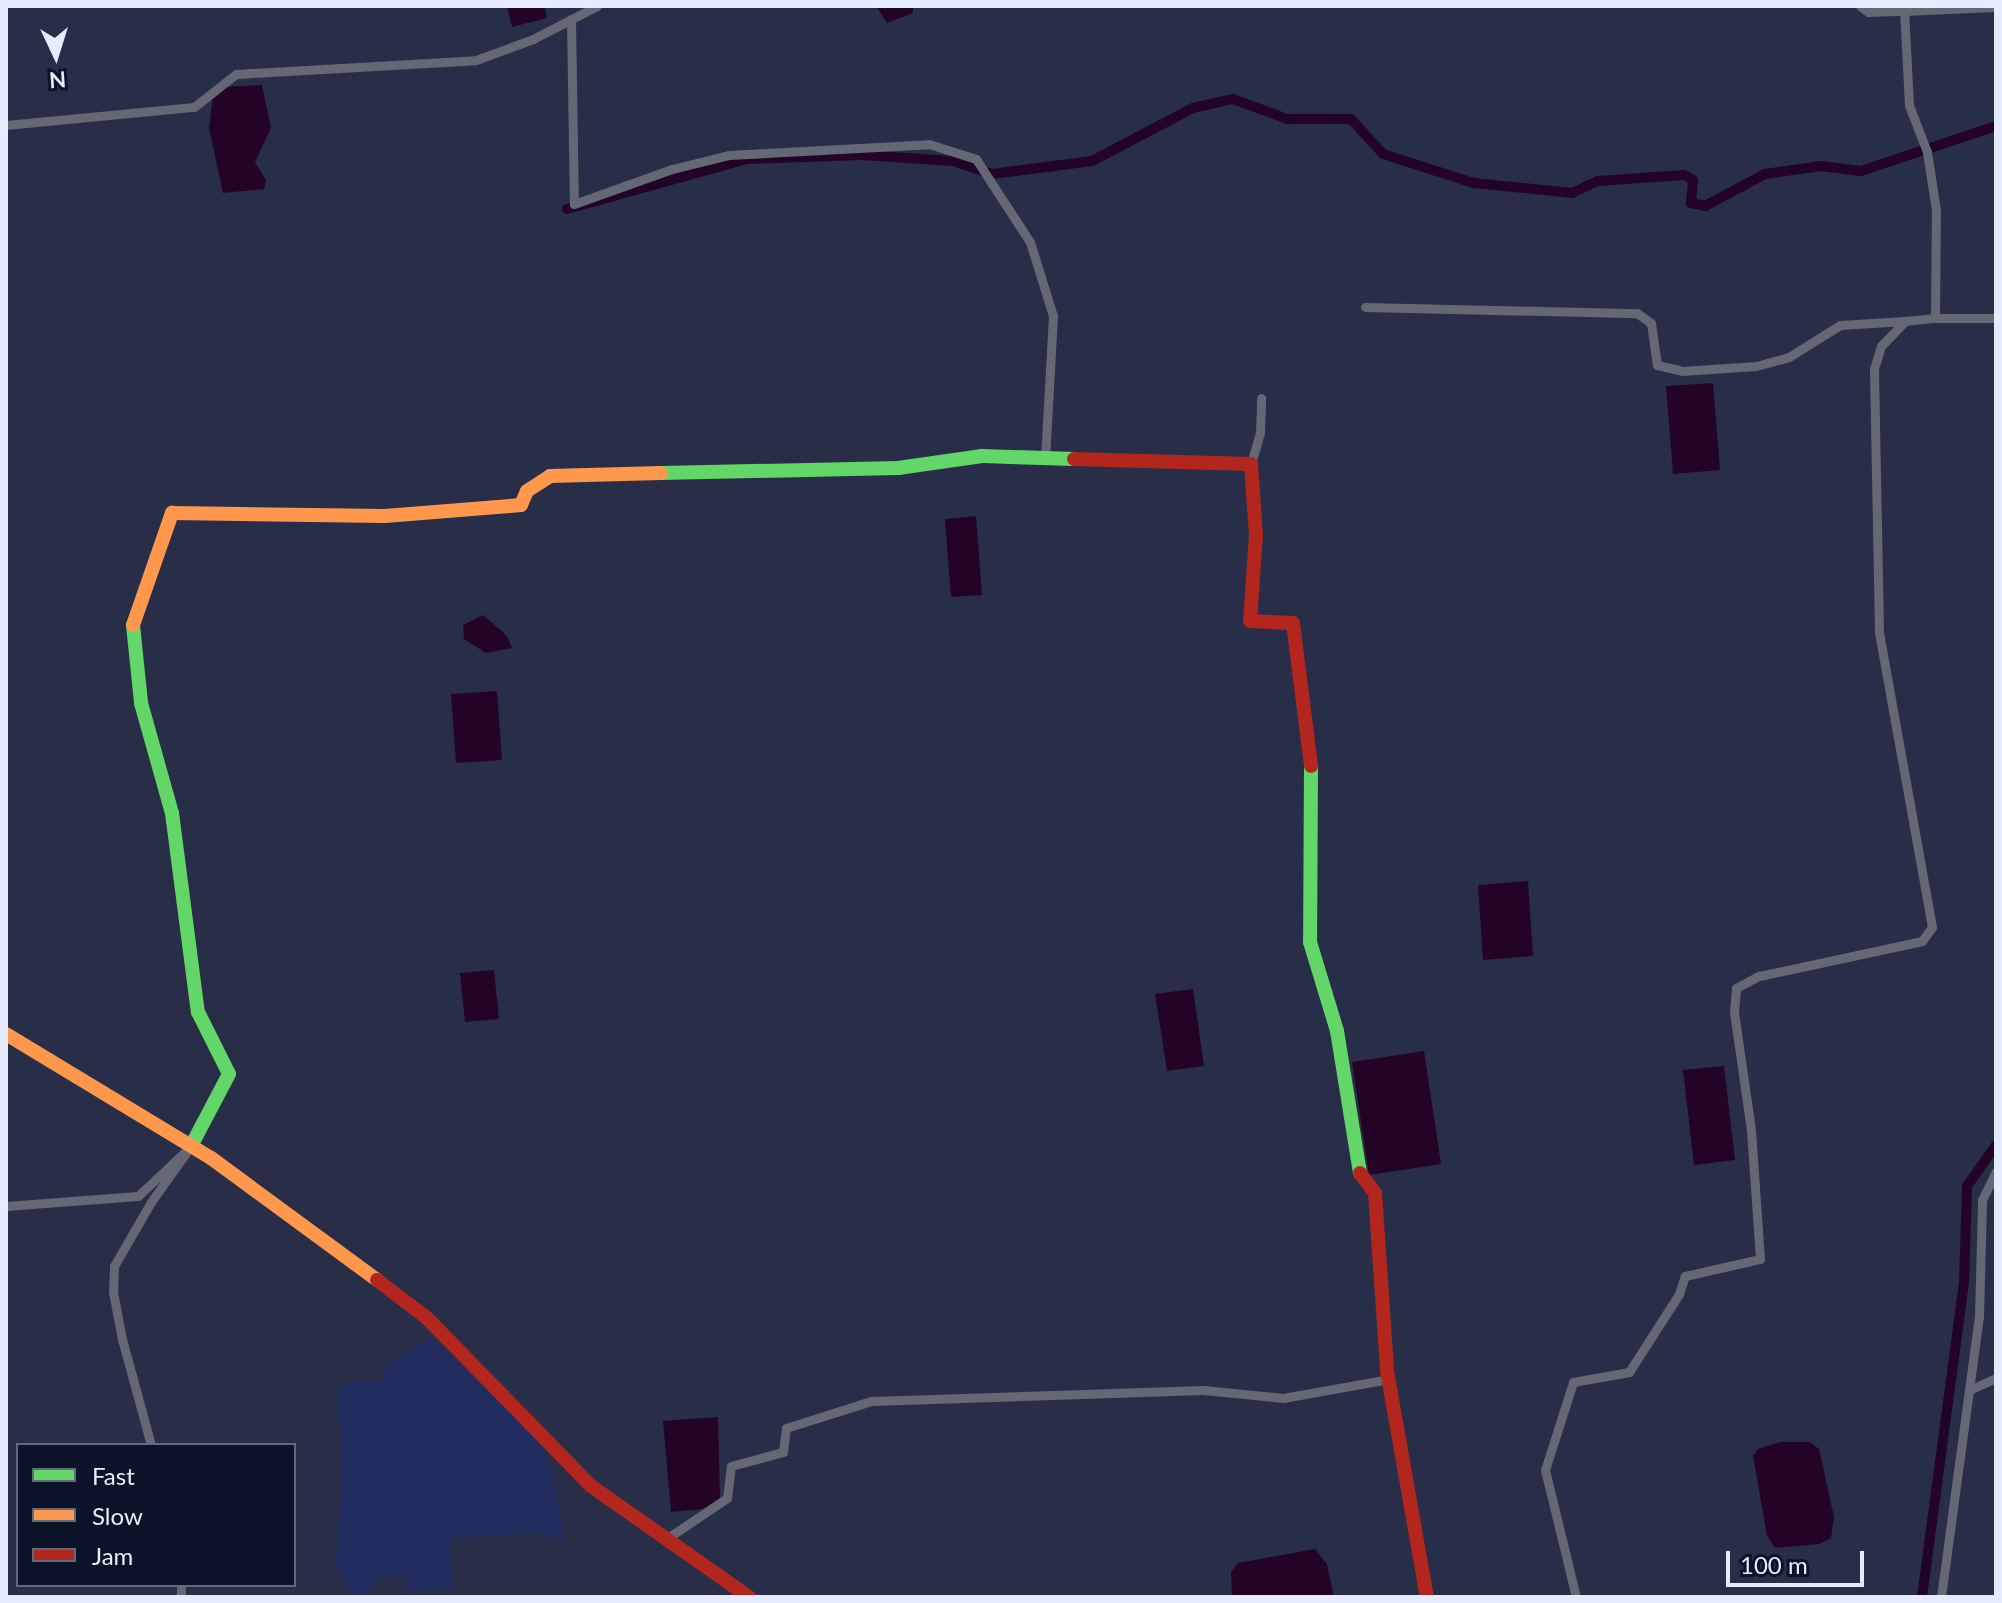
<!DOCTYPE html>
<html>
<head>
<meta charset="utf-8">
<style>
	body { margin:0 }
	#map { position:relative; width:2002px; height:1603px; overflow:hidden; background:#292e48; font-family:Lato,sans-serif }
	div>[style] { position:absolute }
	.built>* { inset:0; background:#222d5f }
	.water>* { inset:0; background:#240425 }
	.canal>* { height:10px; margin:-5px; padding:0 5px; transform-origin:5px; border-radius:5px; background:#240425 }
	.street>* { height:9px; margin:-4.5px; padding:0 4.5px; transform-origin:4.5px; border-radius:4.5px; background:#646774 }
	.fast>* { height:14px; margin:-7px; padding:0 7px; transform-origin:7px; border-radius:7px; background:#63d668 }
	.slow>* { height:14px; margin:-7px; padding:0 7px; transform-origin:7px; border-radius:7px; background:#ff974d }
	.jam>* { height:14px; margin:-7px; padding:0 7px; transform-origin:7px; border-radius:7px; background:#b3261e }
	span { translate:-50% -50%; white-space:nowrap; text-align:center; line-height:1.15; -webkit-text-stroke:8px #0c1227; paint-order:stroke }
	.frame { position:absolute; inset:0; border:8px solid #e6ecff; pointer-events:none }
	.legend { position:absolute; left:16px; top:1443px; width:280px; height:144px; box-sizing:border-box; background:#0c1227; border:2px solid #63697d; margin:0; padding:10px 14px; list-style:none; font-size:24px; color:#e6ecff }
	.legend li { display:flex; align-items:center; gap:16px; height:40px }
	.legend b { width:40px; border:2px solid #63697d }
	.north { position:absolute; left:16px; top:16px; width:80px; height:80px; -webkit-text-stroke:6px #0c1227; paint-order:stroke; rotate:176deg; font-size:22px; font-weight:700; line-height:32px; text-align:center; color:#e6ecff }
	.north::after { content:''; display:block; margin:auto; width:28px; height:36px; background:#e6ecff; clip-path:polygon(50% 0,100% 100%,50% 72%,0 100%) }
	.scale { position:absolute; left:1726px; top:1551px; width:138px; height:36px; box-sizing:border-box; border:4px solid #e6ecff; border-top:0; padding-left:10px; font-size:24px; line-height:28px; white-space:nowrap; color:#e6ecff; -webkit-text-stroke:6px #0c1227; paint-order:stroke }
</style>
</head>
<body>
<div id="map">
	<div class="built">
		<div style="clip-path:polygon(430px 1339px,491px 1390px,548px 1455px,565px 1542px,539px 1533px,451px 1538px,453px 1589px,408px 1591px,407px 1576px,380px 1578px,363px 1596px,350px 1592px,336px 1564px,341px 1481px,338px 1398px,342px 1383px,382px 1379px,386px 1367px)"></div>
	</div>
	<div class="water">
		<div style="clip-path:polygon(507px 6px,544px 6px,547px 18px,512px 27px)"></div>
		<div style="clip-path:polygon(876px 6px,913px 6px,913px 13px,887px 23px)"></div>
		<div style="clip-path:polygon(262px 85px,271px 128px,255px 162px,266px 180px,264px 189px,223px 193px,209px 128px,213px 95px,226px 87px)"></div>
		<div style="clip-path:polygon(1713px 383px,1720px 470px,1673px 474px,1666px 386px)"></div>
		<div style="clip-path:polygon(976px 516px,982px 595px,951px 597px,945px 519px)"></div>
		<div style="clip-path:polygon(483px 615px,507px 636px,512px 648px,486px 653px,464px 639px,463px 625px)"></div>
		<div style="clip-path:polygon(497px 691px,502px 760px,456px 763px,451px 694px)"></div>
		<div style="clip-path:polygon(1528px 881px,1533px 956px,1483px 960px,1478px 885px)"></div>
		<div style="clip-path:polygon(494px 970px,499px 1019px,465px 1022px,460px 973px)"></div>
		<div style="clip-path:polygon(1193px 989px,1204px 1066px,1167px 1071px,1155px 994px)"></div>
		<div style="clip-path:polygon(1424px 1051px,1441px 1164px,1369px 1175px,1352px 1062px)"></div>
		<div style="clip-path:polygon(1724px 1066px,1735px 1160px,1694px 1165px,1683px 1070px)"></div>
		<div style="clip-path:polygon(718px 1417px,720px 1498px,703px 1509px,671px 1512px,663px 1421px)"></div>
		<div style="clip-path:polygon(1780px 1442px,1810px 1442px,1819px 1449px,1834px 1517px,1831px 1538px,1819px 1544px,1775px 1548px,1767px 1535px,1753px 1456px,1758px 1449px)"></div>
		<div style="clip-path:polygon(1315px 1549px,1327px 1564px,1334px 1597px,1232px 1597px,1231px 1572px,1238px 1563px)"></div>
	</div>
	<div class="canal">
		<div style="left:567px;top:209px;width:187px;rotate:-15.5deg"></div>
		<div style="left:747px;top:159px;width:114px;rotate:-2deg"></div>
		<div style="left:861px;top:155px;width:92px;rotate:3.7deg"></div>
		<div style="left:953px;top:161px;width:41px;rotate:18.4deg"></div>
		<div style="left:992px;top:174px;width:101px;rotate:-7.4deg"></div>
		<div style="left:1092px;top:161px;width:114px;rotate:-27.7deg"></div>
		<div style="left:1193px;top:108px;width:41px;rotate:-12.7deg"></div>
		<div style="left:1233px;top:99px;width:58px;rotate:20.3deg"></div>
		<div style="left:1287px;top:119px;width:64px"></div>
		<div style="left:1351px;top:119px;width:47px;rotate:47.6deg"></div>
		<div style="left:1383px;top:154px;width:96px;rotate:17.7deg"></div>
		<div style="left:1474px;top:183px;width:99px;rotate:5.8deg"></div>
		<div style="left:1572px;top:193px;width:29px;rotate:-25deg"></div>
		<div style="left:1598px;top:181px;width:86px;rotate:-4deg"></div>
		<div style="left:1684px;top:175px;width:10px;rotate:29deg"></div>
		<div style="left:1693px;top:180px;width:23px;rotate:95deg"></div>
		<div style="left:1691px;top:203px;width:14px;rotate:12deg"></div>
		<div style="left:1705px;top:206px;width:68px;rotate:-28.1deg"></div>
		<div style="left:1765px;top:174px;width:57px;rotate:-8.1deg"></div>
		<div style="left:1821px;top:166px;width:40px;rotate:7.1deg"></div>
		<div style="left:1861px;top:171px;width:142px;rotate:-18.4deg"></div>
		<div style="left:1922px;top:1597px;width:317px;rotate:-82.4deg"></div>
		<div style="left:1964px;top:1283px;width:97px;rotate:-88.2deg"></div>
		<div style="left:1967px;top:1186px;width:50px;rotate:-54.7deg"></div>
	</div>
	<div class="street">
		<div style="left:1860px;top:6px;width:10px;rotate:37deg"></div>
		<div style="left:1868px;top:12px;width:36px;rotate:-2deg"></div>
		<div style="left:571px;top:19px;width:185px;rotate:89.1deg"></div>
		<div style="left:574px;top:204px;width:104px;rotate:-19.7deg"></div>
		<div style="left:672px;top:169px;width:59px;rotate:-13.8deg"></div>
		<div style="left:729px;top:155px;width:200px;rotate:-3.1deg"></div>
		<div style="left:929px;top:144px;width:49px;rotate:17.7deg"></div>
		<div style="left:976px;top:159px;width:99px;rotate:57deg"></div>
		<div style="left:1030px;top:242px;width:77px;rotate:72.7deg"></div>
		<div style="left:1053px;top:316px;width:142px;rotate:93.2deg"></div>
		<div style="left:6px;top:125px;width:189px;rotate:-5.5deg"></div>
		<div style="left:194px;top:107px;width:53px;rotate:-38.2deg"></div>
		<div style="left:236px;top:74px;width:240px;rotate:-3.3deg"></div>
		<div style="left:476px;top:60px;width:61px;rotate:-20.2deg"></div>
		<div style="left:533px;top:39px;width:72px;rotate:-27.3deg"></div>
		<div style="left:1365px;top:307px;width:272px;rotate:1.3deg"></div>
		<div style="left:1637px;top:313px;width:17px;rotate:36deg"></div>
		<div style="left:1651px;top:323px;width:42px;rotate:81.9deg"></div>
		<div style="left:1657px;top:365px;width:26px;rotate:13deg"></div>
		<div style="left:1682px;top:371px;width:74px;rotate:-3.9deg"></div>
		<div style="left:1756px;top:366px;width:34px;rotate:-15deg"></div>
		<div style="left:1789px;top:357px;width:60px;rotate:-32.1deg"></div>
		<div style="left:1840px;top:325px;width:65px;rotate:-3.5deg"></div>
		<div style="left:1935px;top:318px;width:61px"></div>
		<div style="left:1251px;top:464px;width:32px;rotate:-74deg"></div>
		<div style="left:1260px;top:433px;width:35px;rotate:-88deg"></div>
		<div style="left:6px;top:1206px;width:132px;rotate:-4.3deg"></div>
		<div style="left:138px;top:1196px;width:73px;rotate:-43.3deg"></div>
		<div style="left:191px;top:1146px;width:69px;rotate:125.5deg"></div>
		<div style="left:151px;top:1202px;width:74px;rotate:120deg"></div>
		<div style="left:114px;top:1266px;width:26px;rotate:92deg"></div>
		<div style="left:113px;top:1292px;width:48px;rotate:79.2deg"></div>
		<div style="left:122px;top:1339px;width:110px;rotate:74.7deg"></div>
		<div style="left:1969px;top:1390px;width:30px;rotate:-24deg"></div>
		<div style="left:669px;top:1537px;width:70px;rotate:-33.9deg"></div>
		<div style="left:727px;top:1498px;width:32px;rotate:-83deg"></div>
		<div style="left:731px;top:1466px;width:54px;rotate:-15.1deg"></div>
		<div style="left:783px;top:1452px;width:24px;rotate:-83deg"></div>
		<div style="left:786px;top:1428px;width:89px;rotate:-17.6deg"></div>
		<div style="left:871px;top:1401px;width:332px;rotate:-1.9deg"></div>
		<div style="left:1203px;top:1390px;width:80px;rotate:5.7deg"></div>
		<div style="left:1283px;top:1398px;width:103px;rotate:-10.1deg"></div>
		<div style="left:1384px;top:1380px;width:6px;rotate:-72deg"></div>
		<div style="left:181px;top:1585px;width:12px;rotate:90deg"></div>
		<div style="left:1576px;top:1597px;width:131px;rotate:-103.7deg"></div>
		<div style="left:1545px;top:1470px;width:92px;rotate:-72.3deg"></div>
		<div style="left:1573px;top:1382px;width:57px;rotate:-10.1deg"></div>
		<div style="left:1629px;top:1372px;width:93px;rotate:-57.3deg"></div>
		<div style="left:1679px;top:1294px;width:19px;rotate:-72deg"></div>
		<div style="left:1685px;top:1276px;width:77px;rotate:-12.8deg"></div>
		<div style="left:1760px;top:1259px;width:129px;rotate:-94deg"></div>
		<div style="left:1751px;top:1130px;width:119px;rotate:-98.2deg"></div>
		<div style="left:1734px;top:1012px;width:24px;rotate:-85deg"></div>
		<div style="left:1736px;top:988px;width:26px;rotate:-28deg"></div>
		<div style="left:1759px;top:976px;width:167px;rotate:-12.1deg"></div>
		<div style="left:1922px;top:941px;width:17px;rotate:-54deg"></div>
		<div style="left:1932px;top:927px;width:301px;rotate:-100.2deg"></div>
		<div style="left:1879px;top:631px;width:262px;rotate:-91.1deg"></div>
		<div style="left:1874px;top:369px;width:24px;rotate:-73deg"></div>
		<div style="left:1881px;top:346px;width:35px;rotate:-46deg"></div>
		<div style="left:1905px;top:321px;width:30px;rotate:-6deg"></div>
		<div style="left:1935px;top:318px;width:108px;rotate:-89.5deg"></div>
		<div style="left:1936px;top:210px;width:59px;rotate:-98.8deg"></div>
		<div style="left:1927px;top:152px;width:50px;rotate:-111deg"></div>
		<div style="left:1909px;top:105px;width:94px;rotate:-93deg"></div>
		<div style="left:1904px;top:11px;width:92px;rotate:-2.5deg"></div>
		<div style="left:1941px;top:1597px;width:283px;rotate:-82.3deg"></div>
		<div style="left:1979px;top:1317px;width:117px;rotate:-88.5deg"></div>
		<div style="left:1982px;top:1200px;width:32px;rotate:-64deg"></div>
	</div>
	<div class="fast">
		<div style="left:661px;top:473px;width:237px;rotate:-1.2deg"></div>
		<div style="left:898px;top:468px;width:85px;rotate:-8.1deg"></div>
		<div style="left:982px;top:456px;width:92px;rotate:1.9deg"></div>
		<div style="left:133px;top:625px;width:78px;rotate:84.1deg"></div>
		<div style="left:141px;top:703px;width:114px;rotate:74.3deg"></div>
		<div style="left:172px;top:813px;width:201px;rotate:82.6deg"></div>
		<div style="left:198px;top:1012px;width:69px;rotate:63.4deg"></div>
		<div style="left:229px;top:1074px;width:81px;rotate:117.8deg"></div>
		<div style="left:1311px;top:766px;width:176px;rotate:90.3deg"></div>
		<div style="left:1310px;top:942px;width:93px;rotate:73.1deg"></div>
		<div style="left:1337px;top:1031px;width:144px;rotate:80.8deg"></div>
	</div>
	<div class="slow">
		<div style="left:133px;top:625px;width:119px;rotate:-70.8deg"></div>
		<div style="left:172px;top:513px;width:213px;rotate:0.8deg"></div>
		<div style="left:385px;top:516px;width:136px;rotate:-4.6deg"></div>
		<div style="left:521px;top:505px;width:15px;rotate:-67deg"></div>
		<div style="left:527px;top:491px;width:27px;rotate:-33deg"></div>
		<div style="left:550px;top:476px;width:111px;rotate:-1.5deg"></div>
		<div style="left:6px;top:1034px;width:240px;rotate:31.2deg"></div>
		<div style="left:211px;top:1158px;width:206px;rotate:36.3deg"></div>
	</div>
	<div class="jam">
		<div style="left:1074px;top:459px;width:177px;rotate:1.6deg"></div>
		<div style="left:1251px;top:464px;width:71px;rotate:86deg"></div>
		<div style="left:1256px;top:535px;width:86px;rotate:94deg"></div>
		<div style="left:1250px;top:621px;width:43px;rotate:2.7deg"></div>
		<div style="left:1293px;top:623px;width:144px;rotate:82.8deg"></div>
		<div style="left:1360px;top:1173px;width:25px;rotate:53deg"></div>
		<div style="left:1375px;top:1193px;width:178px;rotate:86.1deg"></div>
		<div style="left:1387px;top:1371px;width:230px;rotate:80deg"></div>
		<div style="left:377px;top:1280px;width:63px;rotate:37.2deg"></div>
		<div style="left:427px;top:1318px;width:235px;rotate:45.7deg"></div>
		<div style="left:591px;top:1486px;width:193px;rotate:35.1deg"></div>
	</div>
	<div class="frame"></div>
	<ul class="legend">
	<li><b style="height:10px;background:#63d668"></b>Fast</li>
	<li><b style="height:10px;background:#ff974d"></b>Slow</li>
	<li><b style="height:10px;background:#b3261e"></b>Jam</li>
	</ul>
	<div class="north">N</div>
	<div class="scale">100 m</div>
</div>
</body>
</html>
